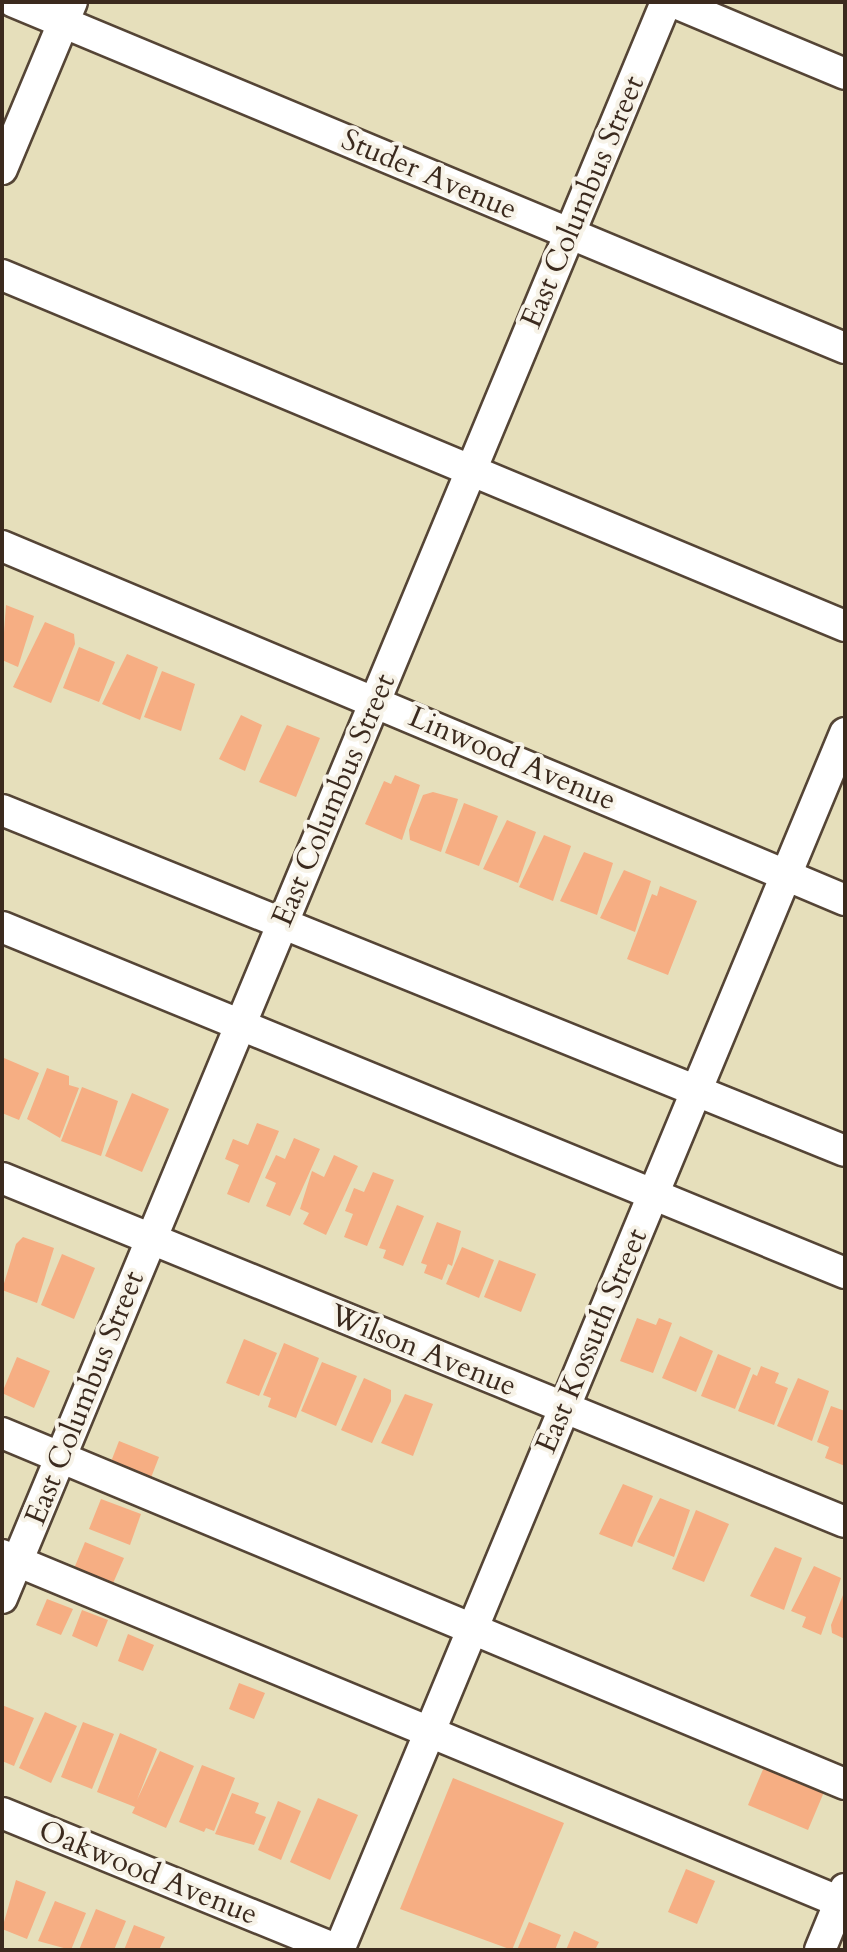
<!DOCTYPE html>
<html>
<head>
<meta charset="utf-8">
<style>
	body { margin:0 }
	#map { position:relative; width:847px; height:1952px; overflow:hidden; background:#e6dfbb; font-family:Cardo,serif }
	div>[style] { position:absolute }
	.building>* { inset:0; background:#f6ae83 }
	.roads { filter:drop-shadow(2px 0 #554536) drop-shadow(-2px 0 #554536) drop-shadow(0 2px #554536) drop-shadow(0 -2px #554536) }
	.minor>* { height:30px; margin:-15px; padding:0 15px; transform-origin:15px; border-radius:15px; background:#fff }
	span { translate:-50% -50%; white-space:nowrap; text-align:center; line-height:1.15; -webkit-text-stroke:8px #f7f3e8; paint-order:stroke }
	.street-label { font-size:30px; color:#3b2a1e }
	.frame { position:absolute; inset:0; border:4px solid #3b2a1e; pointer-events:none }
</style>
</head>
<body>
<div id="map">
	<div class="building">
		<div style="clip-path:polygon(6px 605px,34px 616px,18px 667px,2px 660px)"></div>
		<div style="clip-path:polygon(45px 622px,74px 634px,75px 644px,51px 703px,13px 687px)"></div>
		<div style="clip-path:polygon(79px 647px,115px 662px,99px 702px,63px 688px)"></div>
		<div style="clip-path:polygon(127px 654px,158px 667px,140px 720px,102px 704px)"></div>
		<div style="clip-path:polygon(162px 671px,195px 684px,181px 731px,144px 717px)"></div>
		<div style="clip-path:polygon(241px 715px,262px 725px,245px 771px,219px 759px)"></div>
		<div style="clip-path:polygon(287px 725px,320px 738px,296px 797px,259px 782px)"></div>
		<div style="clip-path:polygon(395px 775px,420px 785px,402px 840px,365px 824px,384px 781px,391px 784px)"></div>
		<div style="clip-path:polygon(433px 792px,458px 799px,441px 852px,410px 840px,409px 830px,423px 795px)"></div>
		<div style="clip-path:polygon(464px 803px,498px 816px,479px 866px,445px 853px)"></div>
		<div style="clip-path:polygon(507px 820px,536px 832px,518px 883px,483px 869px)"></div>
		<div style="clip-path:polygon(544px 835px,571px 846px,553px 901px,519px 887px)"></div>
		<div style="clip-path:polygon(584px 852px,613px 863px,597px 915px,560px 901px)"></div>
		<div style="clip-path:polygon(624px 870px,651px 881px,635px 932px,600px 918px)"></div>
		<div style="clip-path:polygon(660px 886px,697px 901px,668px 975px,627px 959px,652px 894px,657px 896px)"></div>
		<div style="clip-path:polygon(4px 1058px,39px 1073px,19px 1120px,2px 1113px)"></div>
		<div style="clip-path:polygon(47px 1068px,69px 1076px,69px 1085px,79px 1088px,60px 1138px,27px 1119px)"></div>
		<div style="clip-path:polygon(82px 1087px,118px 1101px,101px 1156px,61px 1141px)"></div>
		<div style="clip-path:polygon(132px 1093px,169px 1109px,142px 1172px,105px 1156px)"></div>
		<div style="clip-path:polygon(257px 1123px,279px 1131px,249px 1203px,227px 1194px,239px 1165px,225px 1159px,233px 1139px,248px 1145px)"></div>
		<div style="clip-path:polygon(294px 1138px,320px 1149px,290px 1216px,266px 1206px,276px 1183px,265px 1178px,276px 1155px,285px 1159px)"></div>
		<div style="clip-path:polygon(334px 1155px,358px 1166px,326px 1235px,303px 1224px,309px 1213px,300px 1209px,312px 1171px,324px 1177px)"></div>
		<div style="clip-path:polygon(373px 1172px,394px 1180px,367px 1246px,344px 1237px,353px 1214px,345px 1211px,354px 1188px,364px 1192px)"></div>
		<div style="clip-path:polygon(397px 1205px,424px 1216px,403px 1266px,383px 1258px,386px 1250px,379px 1248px)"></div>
		<div style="clip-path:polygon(437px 1222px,461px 1231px,452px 1266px,448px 1264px,442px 1280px,424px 1273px,427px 1265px,421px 1263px)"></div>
		<div style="clip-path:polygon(23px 1237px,54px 1248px,37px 1303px,2px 1290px,16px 1244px)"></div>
		<div style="clip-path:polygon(462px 1247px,494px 1260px,479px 1298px,446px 1284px)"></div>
		<div style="clip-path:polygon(62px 1254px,95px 1268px,74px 1319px,41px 1305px)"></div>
		<div style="clip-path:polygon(499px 1260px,536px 1274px,521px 1312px,484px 1297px)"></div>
		<div style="clip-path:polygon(637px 1318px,656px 1325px,659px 1318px,672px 1323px,653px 1373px,620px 1361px)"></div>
		<div style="clip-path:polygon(680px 1336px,713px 1351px,696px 1392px,662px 1378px)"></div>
		<div style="clip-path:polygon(244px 1339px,277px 1353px,259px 1396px,226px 1383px)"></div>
		<div style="clip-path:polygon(284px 1343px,319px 1358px,296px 1418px,268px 1407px,271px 1398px,263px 1395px)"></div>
		<div style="clip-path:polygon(718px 1354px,751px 1368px,735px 1409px,701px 1396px)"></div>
		<div style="clip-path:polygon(17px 1357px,50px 1371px,34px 1408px,2px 1393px)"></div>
		<div style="clip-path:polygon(322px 1362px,357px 1376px,336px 1426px,301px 1411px)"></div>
		<div style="clip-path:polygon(761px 1366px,779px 1373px,775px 1383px,788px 1388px,774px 1425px,738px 1411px,753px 1374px,757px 1376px)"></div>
		<div style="clip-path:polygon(364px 1378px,391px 1390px,391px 1401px,372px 1443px,341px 1430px)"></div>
		<div style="clip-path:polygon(798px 1378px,829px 1391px,812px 1441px,777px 1426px)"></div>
		<div style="clip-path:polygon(405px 1394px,433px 1404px,413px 1456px,381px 1443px)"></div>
		<div style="clip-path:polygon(831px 1406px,845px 1411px,845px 1466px,825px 1458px,829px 1447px,817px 1442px)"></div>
		<div style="clip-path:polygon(119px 1441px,159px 1457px,147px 1488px,107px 1472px)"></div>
		<div style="clip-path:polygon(623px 1484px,653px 1496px,632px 1547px,599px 1534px)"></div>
		<div style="clip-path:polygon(660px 1498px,690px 1510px,674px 1557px,637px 1542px)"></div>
		<div style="clip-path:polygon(101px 1499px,141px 1514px,130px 1545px,89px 1529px)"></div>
		<div style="clip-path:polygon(696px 1510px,729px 1524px,704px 1582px,672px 1569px)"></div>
		<div style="clip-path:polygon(85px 1542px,124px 1558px,111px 1588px,73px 1571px)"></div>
		<div style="clip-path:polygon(775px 1547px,802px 1558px,784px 1610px,750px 1596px)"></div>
		<div style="clip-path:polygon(814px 1566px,841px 1578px,821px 1635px,802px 1627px,806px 1617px,791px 1611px)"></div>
		<div style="clip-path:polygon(845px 1590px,845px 1639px,832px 1633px,831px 1625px)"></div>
		<div style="clip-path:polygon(47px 1599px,73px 1609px,61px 1635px,36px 1625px)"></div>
		<div style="clip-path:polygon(82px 1610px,108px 1620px,97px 1647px,72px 1636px)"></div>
		<div style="clip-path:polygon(128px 1634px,154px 1645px,143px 1671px,118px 1661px)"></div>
		<div style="clip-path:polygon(239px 1683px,265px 1693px,254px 1719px,229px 1709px)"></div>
		<div style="clip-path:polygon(2px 1705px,34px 1718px,14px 1766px,2px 1761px)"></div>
		<div style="clip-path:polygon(45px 1712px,77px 1726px,51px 1783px,19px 1768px)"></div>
		<div style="clip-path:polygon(83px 1722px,114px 1734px,92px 1789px,61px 1777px)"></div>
		<div style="clip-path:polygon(120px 1733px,157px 1749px,137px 1800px,160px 1751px,194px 1766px,166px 1828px,132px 1813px,135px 1807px,97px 1792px)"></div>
		<div style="clip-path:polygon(202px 1765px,235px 1778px,214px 1831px,206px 1828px,204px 1832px,179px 1822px)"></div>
		<div style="clip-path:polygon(764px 1767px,824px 1792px,808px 1830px,748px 1805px)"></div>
		<div style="clip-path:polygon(453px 1778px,564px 1823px,512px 1950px,400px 1909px)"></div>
		<div style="clip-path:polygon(232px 1793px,259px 1803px,255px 1813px,266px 1817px,254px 1845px,215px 1834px)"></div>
		<div style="clip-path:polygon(318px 1798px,358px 1815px,330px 1880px,290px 1862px)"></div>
		<div style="clip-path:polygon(278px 1801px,301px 1811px,281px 1860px,258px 1850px)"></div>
		<div style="clip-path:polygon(686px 1869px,715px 1881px,697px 1924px,668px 1912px)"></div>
		<div style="clip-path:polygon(16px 1880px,46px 1892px,27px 1939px,2px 1929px)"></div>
		<div style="clip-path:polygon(55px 1901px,86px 1913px,71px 1950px,38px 1941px)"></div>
		<div style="clip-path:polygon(96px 1909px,126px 1921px,114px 1950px,79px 1950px)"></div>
		<div style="clip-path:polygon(529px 1922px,561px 1935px,555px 1950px,517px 1950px)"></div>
		<div style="clip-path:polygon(134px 1925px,165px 1937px,159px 1950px,124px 1950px)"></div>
		<div style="clip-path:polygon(574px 1931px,599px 1942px,595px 1950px,566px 1950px)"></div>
	</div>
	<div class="roads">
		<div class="minor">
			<div style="left:14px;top:2px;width:900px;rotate:22.61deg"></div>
			<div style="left:673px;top:2px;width:186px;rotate:22.7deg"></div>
			<div style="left:2px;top:169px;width:181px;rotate:-67.3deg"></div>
			<div style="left:2px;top:275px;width:913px;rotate:22.61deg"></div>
			<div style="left:2px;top:546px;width:914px;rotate:22.78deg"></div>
			<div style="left:2px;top:810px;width:909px;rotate:22.02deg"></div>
			<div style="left:2px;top:927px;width:911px;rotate:22.32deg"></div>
			<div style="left:2px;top:1178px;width:910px;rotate:22.2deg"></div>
			<div style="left:2px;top:1433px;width:913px;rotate:22.61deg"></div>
			<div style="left:2px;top:1555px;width:912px;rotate:22.49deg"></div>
			<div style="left:2px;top:1598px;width:1729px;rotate:-67.41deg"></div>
			<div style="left:2px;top:1813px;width:363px;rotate:22.2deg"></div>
			<div style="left:339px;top:1950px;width:1318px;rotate:-67.42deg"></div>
			<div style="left:820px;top:1950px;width:66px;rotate:-67.7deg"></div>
		</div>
	</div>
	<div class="street-label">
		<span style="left:429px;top:175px;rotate:23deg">Studer Avenue</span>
		<span style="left:583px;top:202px;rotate:-67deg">East Columbus Street</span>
		<span style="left:512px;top:759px;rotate:23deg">Linwood Avenue</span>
		<span style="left:334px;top:800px;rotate:-67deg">East Columbus Street</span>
		<span style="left:592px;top:1341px;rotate:-67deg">East Kossuth Street</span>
		<span style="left:423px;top:1351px;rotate:22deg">Wilson Avenue</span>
		<span style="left:85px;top:1398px;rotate:-68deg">East Columbus Street</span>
		<span style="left:148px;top:1873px;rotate:22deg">Oakwood Avenue</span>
	</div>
	<div class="frame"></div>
</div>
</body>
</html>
